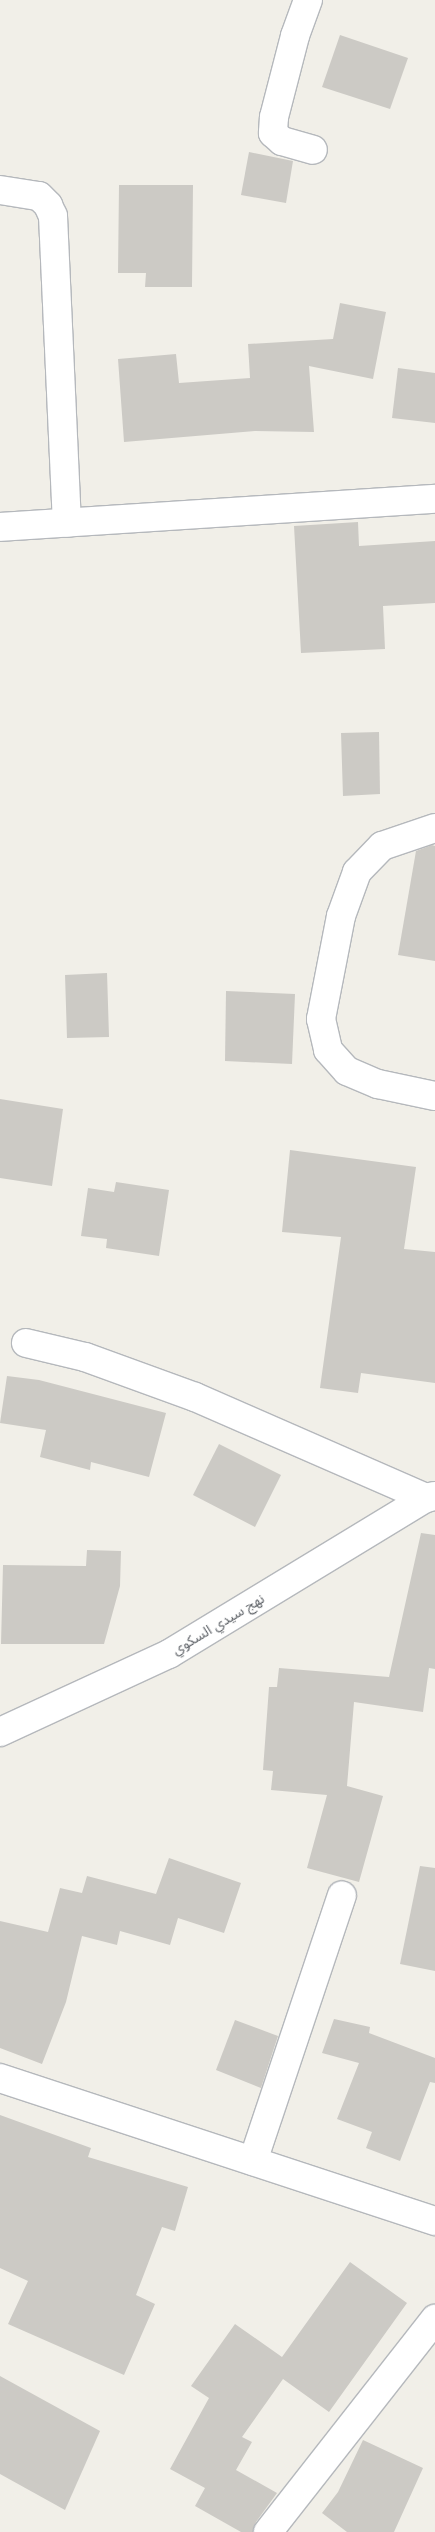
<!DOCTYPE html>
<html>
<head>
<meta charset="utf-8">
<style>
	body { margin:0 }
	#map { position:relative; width:435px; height:2532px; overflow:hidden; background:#f1efe8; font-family:"Golos Text","Noto Sans Arabic",sans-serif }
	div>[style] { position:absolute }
	.building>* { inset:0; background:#cccac5 }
	.roads { filter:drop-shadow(1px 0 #b5b8bc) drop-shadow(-1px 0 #b5b8bc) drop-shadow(0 1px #b5b8bc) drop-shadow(0 -1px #b5b8bc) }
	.minor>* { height:28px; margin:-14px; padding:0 14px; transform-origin:14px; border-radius:14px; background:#fff }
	span { translate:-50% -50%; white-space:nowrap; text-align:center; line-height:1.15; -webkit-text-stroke:4.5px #fff; paint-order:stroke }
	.street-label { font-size:14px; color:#5f6368 }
</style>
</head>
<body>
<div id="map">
	<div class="building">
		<div style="clip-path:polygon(340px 35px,408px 58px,390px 109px,322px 87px)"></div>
		<div style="clip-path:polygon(249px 152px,293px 161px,286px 203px,241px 195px)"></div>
		<div style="clip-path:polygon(119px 185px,193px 185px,192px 287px,145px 287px,146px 273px,118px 273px)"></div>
		<div style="clip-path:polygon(340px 303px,386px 312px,373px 379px,309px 366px,314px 432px,255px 431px,124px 442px,118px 359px,176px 354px,179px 383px,250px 378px,248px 344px,333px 339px)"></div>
		<div style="clip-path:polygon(398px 368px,435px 373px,435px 423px,392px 418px)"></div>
		<div style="clip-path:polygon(358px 522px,359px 546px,435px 541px,435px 603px,383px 606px,385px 649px,301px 653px,294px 526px)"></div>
		<div style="clip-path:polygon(379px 732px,380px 794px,343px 796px,341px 733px)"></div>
		<div style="clip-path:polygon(432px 845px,435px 846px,435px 961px,398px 955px,416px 851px)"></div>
		<div style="clip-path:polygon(107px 973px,109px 1037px,67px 1038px,65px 975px)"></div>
		<div style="clip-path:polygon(226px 991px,295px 994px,292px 1064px,225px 1061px)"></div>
		<div style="clip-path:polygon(0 1099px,63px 1109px,52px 1186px,0 1178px)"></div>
		<div style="clip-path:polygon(290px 1150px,416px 1167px,404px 1249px,435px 1252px,435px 1383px,361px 1373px,358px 1393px,320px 1388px,341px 1237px,282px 1232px)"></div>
		<div style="clip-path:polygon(116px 1182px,169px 1190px,159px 1256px,106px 1248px,107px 1239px,81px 1236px,88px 1188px,114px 1192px)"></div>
		<div style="clip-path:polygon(7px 1376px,39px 1380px,166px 1413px,149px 1477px,91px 1462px,90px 1470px,40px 1457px,46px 1430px,0 1423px)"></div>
		<div style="clip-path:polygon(219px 1444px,281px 1475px,255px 1527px,193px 1495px)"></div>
		<div style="clip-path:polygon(421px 1533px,435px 1535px,435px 1669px,429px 1668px,423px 1712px,354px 1702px,347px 1786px,383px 1796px,359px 1882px,307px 1868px,327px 1795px,271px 1790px,273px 1771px,263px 1770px,269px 1687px,277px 1687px,279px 1668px,389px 1677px)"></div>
		<div style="clip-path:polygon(87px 1550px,121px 1551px,120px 1586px,104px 1644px,1px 1644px,3px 1565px,86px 1566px)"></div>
		<div style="clip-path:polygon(169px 1858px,241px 1883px,224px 1933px,178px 1918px,170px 1945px,120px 1931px,117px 1945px,82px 1936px,66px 2002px,42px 2064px,0 2048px,0 1921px,48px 1932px,60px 1888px,82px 1893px,87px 1876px,156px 1894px)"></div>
		<div style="clip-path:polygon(420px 1866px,435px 1868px,435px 1971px,400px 1964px)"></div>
		<div style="clip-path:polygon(334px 2019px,370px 2027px,369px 2033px,435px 2058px,435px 2083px,430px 2082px,400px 2161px,366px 2148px,372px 2132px,337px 2119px,359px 2063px,322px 2053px)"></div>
		<div style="clip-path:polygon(235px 2020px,278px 2036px,261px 2088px,216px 2070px)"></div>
		<div style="clip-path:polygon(0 2115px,91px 2148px,88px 2157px,188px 2187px,175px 2231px,162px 2227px,136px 2295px,155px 2304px,124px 2375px,8px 2324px,28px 2281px,0 2268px)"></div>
		<div style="clip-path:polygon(350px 2262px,407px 2303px,329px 2412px,283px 2379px,242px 2437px,252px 2442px,236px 2470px,277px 2493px,256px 2522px,253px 2532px,241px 2532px,195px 2506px,205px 2488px,170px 2469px,209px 2398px,191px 2386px,235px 2324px,282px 2357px)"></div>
		<div style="clip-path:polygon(0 2376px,100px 2431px,65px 2510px,0 2474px)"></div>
		<div style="clip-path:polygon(363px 2440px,423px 2468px,394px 2532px,347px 2532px,322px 2513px,338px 2492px)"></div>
	</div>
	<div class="roads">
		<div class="minor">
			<div style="left:308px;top:0;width:38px;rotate:110deg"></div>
			<div style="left:295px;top:36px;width:84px;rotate:104.5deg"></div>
			<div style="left:274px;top:117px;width:16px;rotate:94deg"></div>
			<div style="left:273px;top:133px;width:12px;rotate:42deg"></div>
			<div style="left:282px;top:141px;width:32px;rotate:16deg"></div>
			<div style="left:0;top:190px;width:39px;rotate:9deg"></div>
			<div style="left:39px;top:196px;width:13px;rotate:45deg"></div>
			<div style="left:48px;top:205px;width:12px;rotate:66deg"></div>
			<div style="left:53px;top:216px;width:307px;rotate:87.4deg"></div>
			<div style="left:0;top:527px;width:436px;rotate:-3.7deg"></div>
			<div style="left:435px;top:828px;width:56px;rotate:161.2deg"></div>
			<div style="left:382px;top:846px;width:36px;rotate:134deg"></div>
			<div style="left:357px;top:872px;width:47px;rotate:110deg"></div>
			<div style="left:341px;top:916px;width:105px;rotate:101deg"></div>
			<div style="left:321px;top:1019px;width:32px;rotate:77deg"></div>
			<div style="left:328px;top:1050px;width:28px;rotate:48deg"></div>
			<div style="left:347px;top:1071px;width:34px;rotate:23deg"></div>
			<div style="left:378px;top:1084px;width:58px;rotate:11.9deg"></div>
			<div style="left:26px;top:1343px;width:61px;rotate:13.3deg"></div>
			<div style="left:85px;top:1357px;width:117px;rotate:20deg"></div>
			<div style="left:195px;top:1397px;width:252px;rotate:23.6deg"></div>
			<div style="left:0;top:1732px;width:186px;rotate:-24.8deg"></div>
			<div style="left:169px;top:1654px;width:301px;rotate:-31.3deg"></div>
			<div style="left:426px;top:1498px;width:9px;rotate:-13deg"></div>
			<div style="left:0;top:2078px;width:458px;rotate:18.2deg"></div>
			<div style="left:253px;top:2161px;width:280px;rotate:-71.5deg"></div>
			<div style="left:268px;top:2532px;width:271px;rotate:-51.9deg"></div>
		</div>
	</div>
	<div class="street-label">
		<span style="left:218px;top:1624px;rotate:-31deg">نهج سيدي السكوي</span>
	</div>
</div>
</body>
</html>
